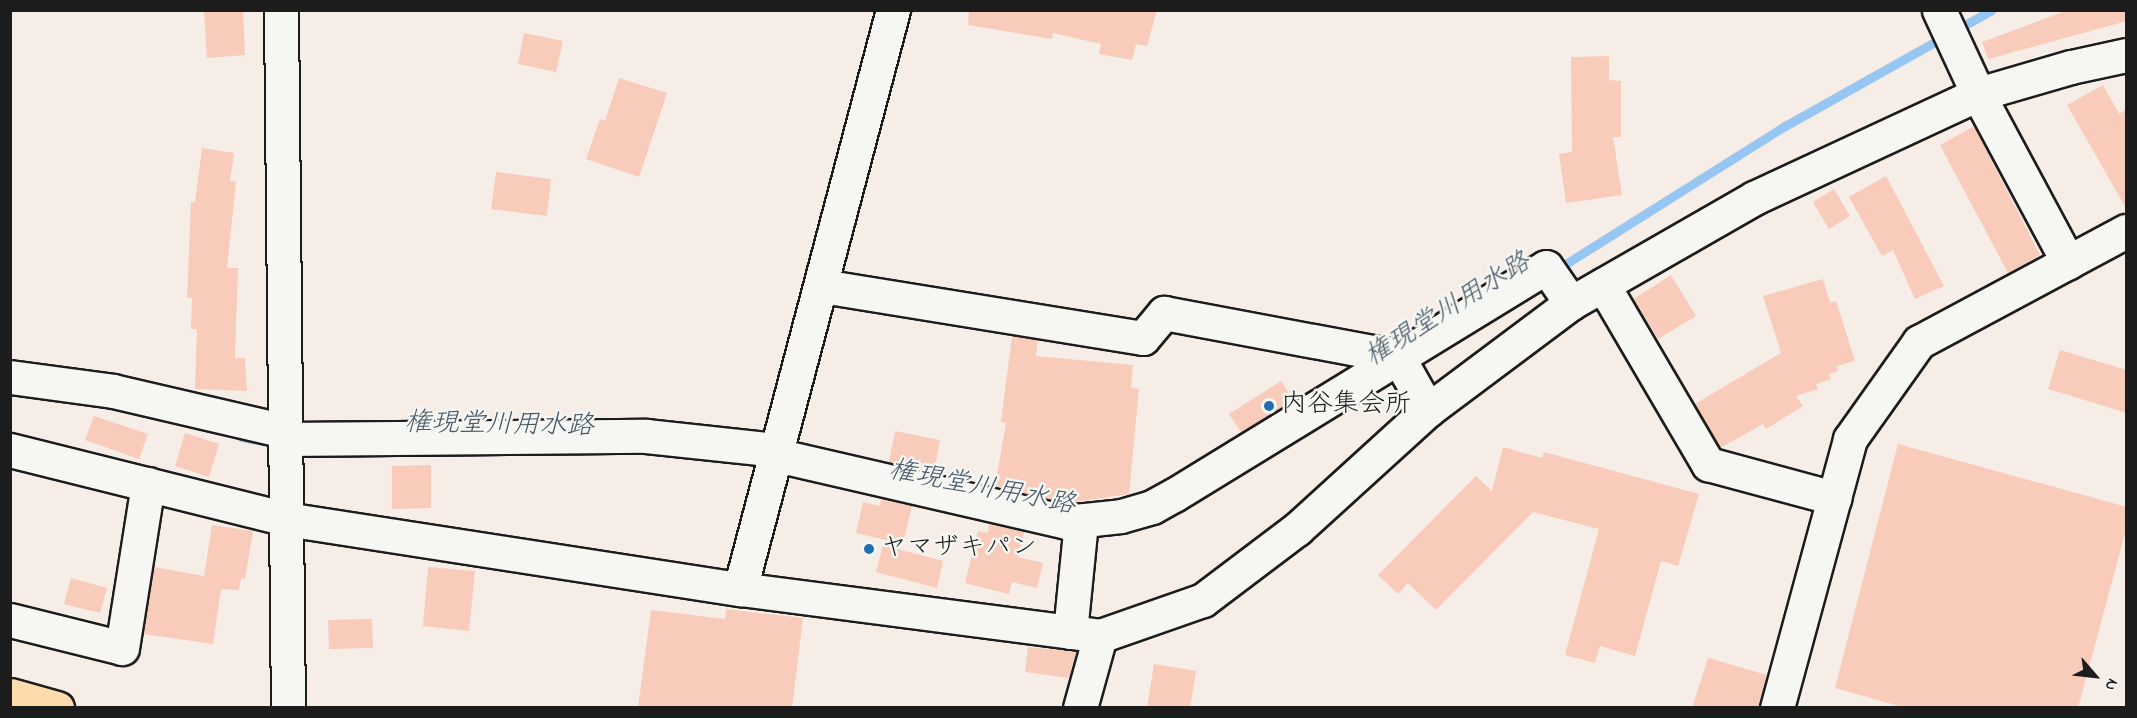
<!DOCTYPE html>
<html>
<head>
<meta charset="utf-8">
<style>
	body { margin:0 }
	#map { position:relative; width:2137px; height:718px; overflow:hidden; background:#f6ede7; font-family:"Indie Flower","Klee One",sans-serif }
	div>[style] { position:absolute }
	.stream>* { height:9px; margin:-4.5px; padding:0 4.5px; transform-origin:4.5px; border-radius:4.5px; background:#98c6f3 }
	.building>* { inset:0; background:#f8cbba }
	.roads { filter:drop-shadow(2px 0 #1c1c1c) drop-shadow(-2px 0 #1c1c1c) drop-shadow(0 2px #1c1c1c) drop-shadow(0 -2px #1c1c1c) }
	.minor>* { height:33px; margin:-16.5px; padding:0 16.5px; transform-origin:16.5px; border-radius:16.5px; background:#f6f6f2 }
	.major>* { height:33px; margin:-16.5px; padding:0 16.5px; transform-origin:16.5px; border-radius:16.5px; background:#fedbac }
	.dots>* { width:16px; height:16px; translate:-50% -50%; box-sizing:border-box; border:3px solid #f6f6f2; border-radius:50% }
	span { translate:-50% -50%; white-space:nowrap; text-align:center; line-height:1.15; -webkit-text-stroke:5px #f6f6f2; paint-order:stroke }
	.poi-label { font-size:26px; color:#1c1c1c }
	.left { translate:0 -50%; text-align:left }
	.water-label { font-size:27px; color:#475867; font-style:italic }
	.frame { position:absolute; inset:0; border:12px solid #1c1c1c; pointer-events:none }
	.north { position:absolute; left:2065px; top:646px; width:60px; height:60px; -webkit-text-stroke:4px #f6f6f2; paint-order:stroke; rotate:118deg; font-size:16px; font-weight:700; line-height:24px; text-align:center; color:#1c1c1c }
	.north::after { content:''; display:block; margin:auto; width:21px; height:27px; background:#1c1c1c; clip-path:polygon(50% 0,100% 100%,50% 72%,0 100%) }
</style>
</head>
<body>
<div id="map">
	<div class="stream">
		<div style="left:1556px;top:270px;width:271px;rotate:-32.2deg"></div>
		<div style="left:1785px;top:126px;width:237px;rotate:-29.3deg"></div>
		<div style="left:241px;top:437px;width:40px;rotate:10deg"></div>
	</div>
	<div class="building">
		<div style="clip-path:polygon(204px 10px,243px 10px,245px 55px,207px 58px)"></div>
		<div style="clip-path:polygon(969px 10px,1157px 10px,1147px 46px,1136px 44px,1132px 60px,1099px 54px,1101px 44px,1053px 33px,1052px 39px,968px 25px)"></div>
		<div style="clip-path:polygon(2068px 10px,2127px 10px,2127px 21px,1988px 59px,1982px 42px)"></div>
		<div style="clip-path:polygon(524px 33px,563px 41px,556px 72px,518px 64px)"></div>
		<div style="clip-path:polygon(1609px 56px,1609px 80px,1621px 81px,1621px 137px,1613px 137px,1622px 195px,1566px 203px,1559px 154px,1572px 152px,1571px 57px)"></div>
		<div style="clip-path:polygon(619px 78px,667px 93px,639px 177px,586px 159px,600px 119px,605px 121px)"></div>
		<div style="clip-path:polygon(2103px 85px,2119px 114px,2127px 109px,2127px 210px,2067px 105px)"></div>
		<div style="clip-path:polygon(1974px 126px,2040px 255px,2008px 273px,1940px 145px)"></div>
		<div style="clip-path:polygon(202px 148px,234px 153px,230px 181px,236px 182px,227px 268px,238px 268px,235px 358px,245px 358px,247px 391px,195px 389px,197px 329px,191px 329px,192px 298px,187px 298px,191px 202px,195px 202px)"></div>
		<div style="clip-path:polygon(496px 172px,551px 179px,547px 216px,491px 209px)"></div>
		<div style="clip-path:polygon(1886px 176px,1944px 286px,1915px 299px,1893px 250px,1882px 256px,1849px 197px)"></div>
		<div style="clip-path:polygon(1834px 189px,1850px 216px,1829px 229px,1813px 202px)"></div>
		<div style="clip-path:polygon(1671px 275px,1696px 316px,1658px 339px,1634px 299px)"></div>
		<div style="clip-path:polygon(1823px 279px,1830px 303px,1836px 301px,1855px 361px,1836px 366px,1838px 371px,1829px 374px,1831px 379px,1816px 384px,1818px 389px,1796px 396px,1803px 406px,1766px 429px,1763px 424px,1720px 448px,1695px 404px,1781px 353px,1763px 296px)"></div>
		<div style="clip-path:polygon(1012px 336px,1038px 340px,1036px 356px,1133px 365px,1131px 388px,1139px 389px,1129px 494px,1067px 503px,995px 486px,1006px 423px,1001px 422px)"></div>
		<div style="clip-path:polygon(2060px 350px,2127px 370px,2127px 413px,2048px 389px)"></div>
		<div style="clip-path:polygon(1281px 381px,1293px 400px,1241px 432px,1229px 414px)"></div>
		<div style="clip-path:polygon(94px 416px,148px 434px,139px 459px,85px 440px)"></div>
		<div style="clip-path:polygon(895px 431px,940px 440px,934px 472px,889px 462px)"></div>
		<div style="clip-path:polygon(185px 433px,219px 444px,209px 477px,175px 466px)"></div>
		<div style="clip-path:polygon(1898px 444px,2127px 507px,2127px 526px,2078px 708px,1906px 708px,1835px 688px)"></div>
		<div style="clip-path:polygon(1503px 447px,1542px 458px,1544px 452px,1699px 494px,1678px 566px,1661px 561px,1635px 656px,1600px 646px,1595px 663px,1565px 655px,1599px 529px,1533px 512px,1436px 610px,1408px 583px,1398px 594px,1378px 575px,1476px 476px,1492px 491px)"></div>
		<div style="clip-path:polygon(431px 465px,431px 508px,392px 509px,392px 466px)"></div>
		<div style="clip-path:polygon(881px 499px,912px 506px,903px 544px,856px 533px,863px 502px,880px 506px)"></div>
		<div style="clip-path:polygon(989px 524px,1024px 532px,1018px 557px,1043px 563px,1037px 588px,1012px 582px,1009px 594px,965px 583px,978px 531px,988px 533px)"></div>
		<div style="clip-path:polygon(212px 525px,253px 531px,245px 579px,241px 578px,239px 590px,221px 589px,213px 644px,144px 634px,154px 567px,204px 576px)"></div>
		<div style="clip-path:polygon(883px 545px,943px 561px,937px 588px,876px 572px)"></div>
		<div style="clip-path:polygon(428px 567px,475px 571px,469px 631px,423px 626px)"></div>
		<div style="clip-path:polygon(71px 578px,107px 588px,100px 613px,64px 604px)"></div>
		<div style="clip-path:polygon(726px 609px,803px 618px,792px 708px,638px 708px,651px 610px,725px 619px)"></div>
		<div style="clip-path:polygon(372px 619px,373px 648px,329px 649px,328px 620px)"></div>
		<div style="clip-path:polygon(1028px 647px,1076px 652px,1069px 678px,1025px 672px)"></div>
		<div style="clip-path:polygon(1708px 658px,1767px 675px,1759px 708px,1692px 708px)"></div>
		<div style="clip-path:polygon(1154px 664px,1196px 671px,1190px 708px,1147px 708px)"></div>
	</div>
	<div class="roads">
		<div class="minor">
			<div style="left:281px;top:10px;width:698px;rotate:89.43deg"></div>
			<div style="left:1939px;top:10px;width:93px;rotate:65.1deg"></div>
			<div style="left:1978px;top:94px;width:191px;rotate:61.8deg"></div>
			<div style="left:1603px;top:285px;width:208px;rotate:59.6deg"></div>
			<div style="left:1708px;top:464px;width:131px;rotate:15.1deg"></div>
			<div style="left:822px;top:286px;width:325px;rotate:9.2deg"></div>
			<div style="left:1143px;top:338px;width:33px;rotate:-50deg"></div>
			<div style="left:1164px;top:313px;width:238px;rotate:10.6deg"></div>
			<div style="left:1398px;top:357px;width:61px;rotate:60.5deg"></div>
			<div style="left:10px;top:377px;width:104px;rotate:7.7deg"></div>
			<div style="left:113px;top:391px;width:177px;rotate:13.1deg"></div>
			<div style="left:285px;top:439px;width:361px;rotate:-0.5deg"></div>
			<div style="left:646px;top:436px;width:133px;rotate:6.1deg"></div>
			<div style="left:10px;top:450px;width:284px;rotate:14deg"></div>
			<div style="left:286px;top:519px;width:459px;rotate:8.8deg"></div>
			<div style="left:740px;top:589px;width:363px;rotate:7.4deg"></div>
			<div style="left:1100px;top:636px;width:109px;rotate:-19.3deg"></div>
			<div style="left:1203px;top:600px;width:118px;rotate:-37.1deg"></div>
			<div style="left:1297px;top:529px;width:177px;rotate:-42.3deg"></div>
			<div style="left:1428px;top:410px;width:179px;rotate:-36.8deg"></div>
			<div style="left:1571px;top:303px;width:211px;rotate:-29.8deg"></div>
			<div style="left:1754px;top:198px;width:247px;rotate:-24.9deg"></div>
			<div style="left:1978px;top:94px;width:97px;rotate:-16.2deg"></div>
			<div style="left:2071px;top:67px;width:56px;rotate:-12.3deg"></div>
			<div style="left:776px;top:455px;width:298px;rotate:13deg"></div>
			<div style="left:1066px;top:522px;width:55px;rotate:-6.2deg"></div>
			<div style="left:1121px;top:516px;width:32px;rotate:-16deg"></div>
			<div style="left:1152px;top:507px;width:25px;rotate:-29deg"></div>
			<div style="left:1174px;top:495px;width:436px;rotate:-31.5deg"></div>
			<div style="left:1546px;top:267px;width:44px;rotate:55.2deg"></div>
			<div style="left:740px;top:589px;width:599px;rotate:-75.2deg"></div>
			<div style="left:10px;top:620px;width:115px;rotate:14deg"></div>
			<div style="left:122px;top:648px;width:166px;rotate:-81deg"></div>
			<div style="left:1070px;top:632px;width:112px;rotate:-84.3deg"></div>
			<div style="left:1080px;top:708px;width:75px;rotate:-74.5deg"></div>
			<div style="left:1777px;top:708px;width:279px;rotate:-74.8deg"></div>
			<div style="left:1850px;top:439px;width:119px;rotate:-54.6deg"></div>
			<div style="left:1919px;top:342px;width:235px;rotate:-28.2deg"></div>
		</div>
		<div class="major">
			<div style="left:10px;top:695px;width:49px;rotate:15.5deg"></div>
		</div>
	</div>
	<div class="dots">
		<div style="left:1269px;top:406px;background:#1f6fb2"></div>
		<div style="left:869px;top:549px;background:#1f6fb2"></div>
	</div>
	<div class="poi-label">
		<span class="left" style="left:1281px;top:406px">内谷集会所</span>
		<span class="left" style="left:881px;top:549px">ヤマザキパン</span>
	</div>
	<div class="water-label">
		<span style="left:1448px;top:310px;rotate:-32deg">権現堂川用水路</span>
		<span style="left:499px;top:425px;rotate:1deg">権現堂川用水路</span>
		<span style="left:982px;top:488px;rotate:11deg">権現堂川用水路</span>
	</div>
	<div class="frame"></div>
	<div class="north">N</div>
</div>
</body>
</html>
